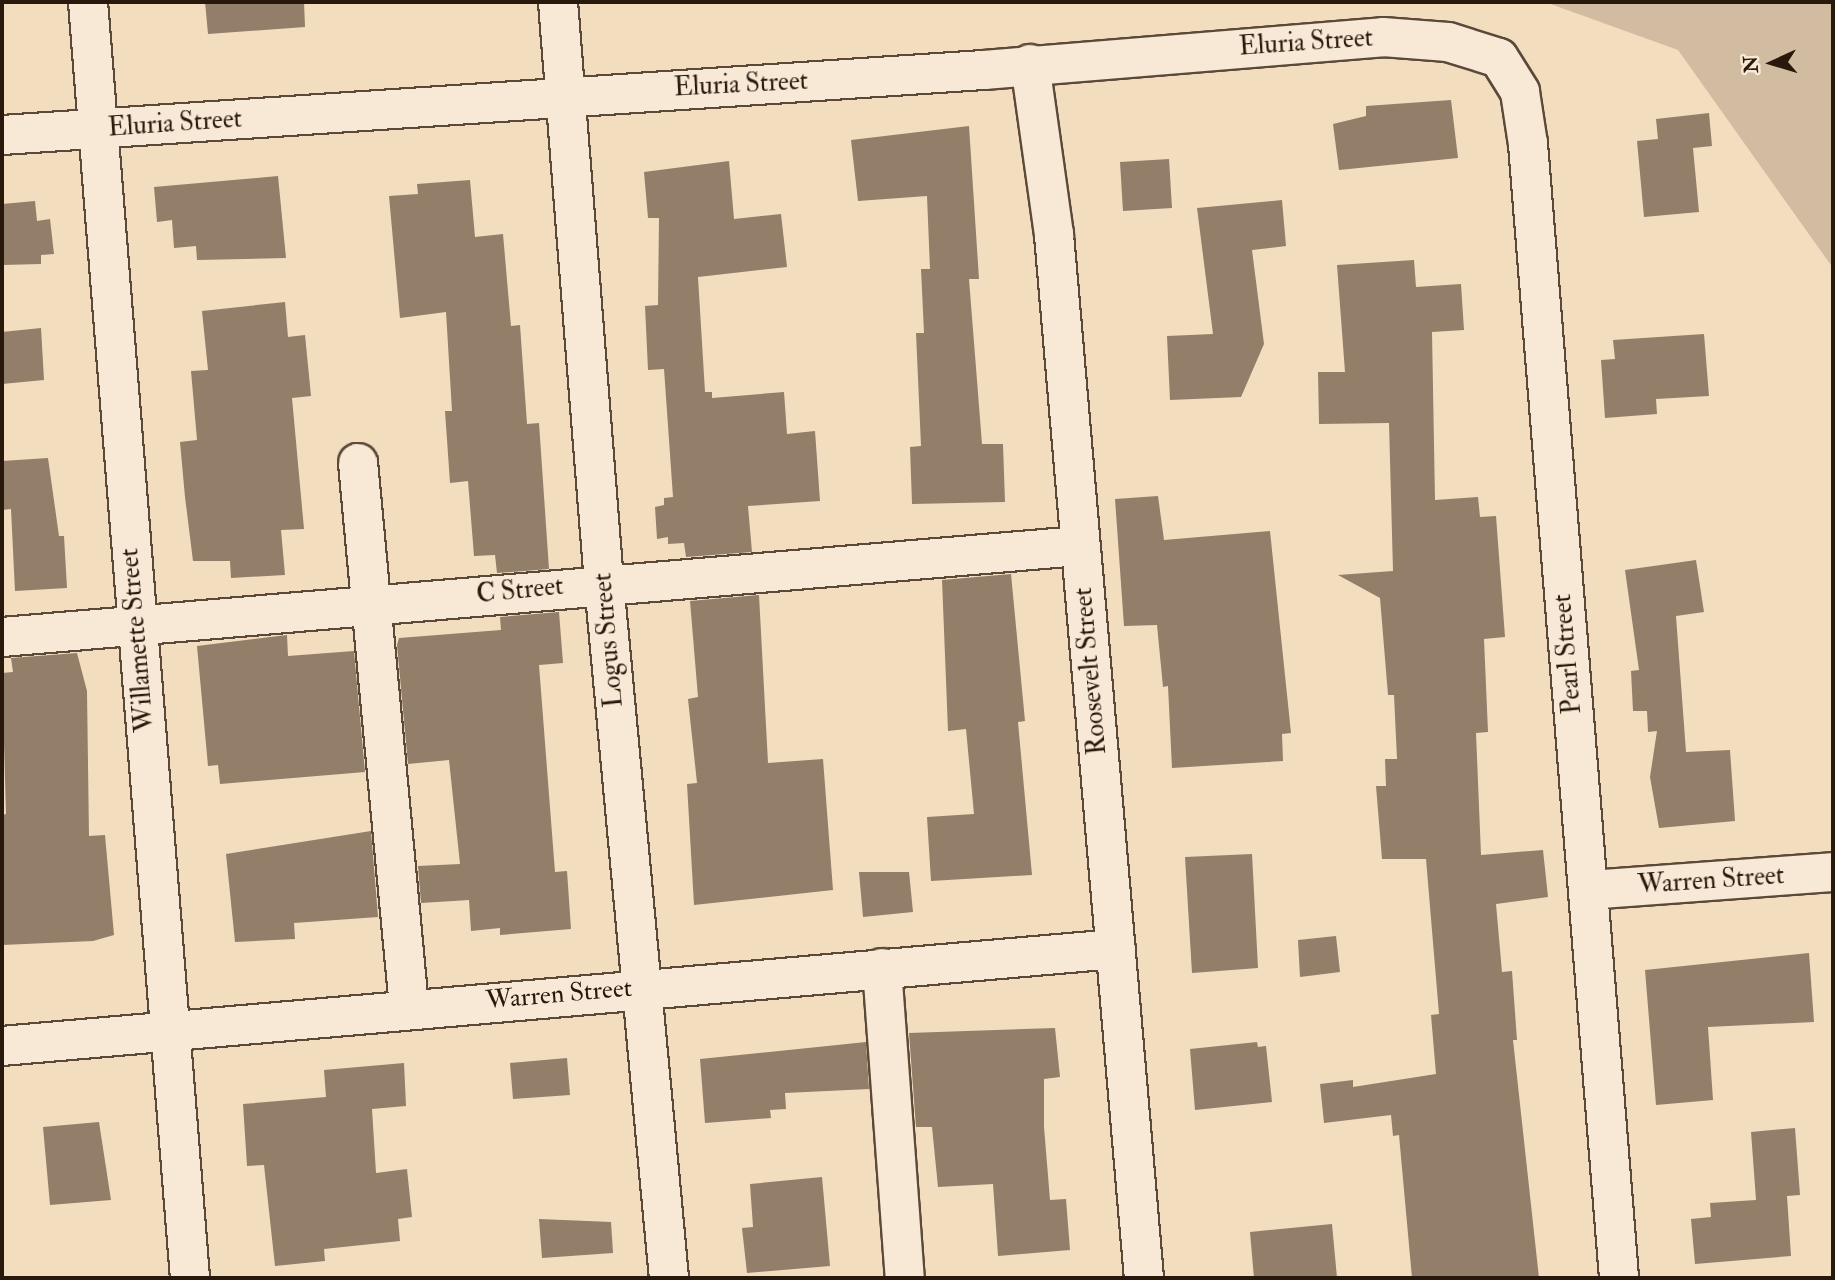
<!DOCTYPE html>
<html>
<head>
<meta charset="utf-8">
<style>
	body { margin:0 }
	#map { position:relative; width:1835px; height:1280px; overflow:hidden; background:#f3ddbf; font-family:"IM FELL Double Pica",serif }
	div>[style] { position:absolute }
	.green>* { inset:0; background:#d1bca1 }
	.building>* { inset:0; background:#927e69 }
	.roads { filter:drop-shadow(2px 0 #5c4939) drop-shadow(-2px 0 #5c4939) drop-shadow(0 2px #5c4939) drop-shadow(0 -2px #5c4939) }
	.minor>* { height:38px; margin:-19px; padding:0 19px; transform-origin:19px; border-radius:19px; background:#f7e9d5 }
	span { translate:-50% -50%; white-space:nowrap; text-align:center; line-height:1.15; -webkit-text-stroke:5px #f7e9d5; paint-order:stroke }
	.street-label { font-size:26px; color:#29180c }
	.frame { position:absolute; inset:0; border:4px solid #29180c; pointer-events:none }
	.north { position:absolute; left:1737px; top:28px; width:70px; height:70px; -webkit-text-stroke:5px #f7e9d5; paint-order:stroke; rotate:266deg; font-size:19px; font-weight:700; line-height:28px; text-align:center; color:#29180c }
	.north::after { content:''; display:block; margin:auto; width:24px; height:32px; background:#29180c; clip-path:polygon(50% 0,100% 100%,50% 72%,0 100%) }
</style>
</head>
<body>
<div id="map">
	<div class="green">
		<div style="clip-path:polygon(1545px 2px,1833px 2px,1833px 268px,1678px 50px)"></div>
	</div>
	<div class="building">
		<div style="clip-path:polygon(205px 2px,304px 2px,305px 27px,208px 34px)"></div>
		<div style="clip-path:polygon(1451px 100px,1458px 158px,1339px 170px,1333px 124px,1366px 116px,1366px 106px)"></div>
		<div style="clip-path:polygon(1709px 113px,1712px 146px,1693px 148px,1699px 212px,1644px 217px,1637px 141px,1658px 139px,1656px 119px)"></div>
		<div style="clip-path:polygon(969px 126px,979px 279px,969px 279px,982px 444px,1003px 444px,1005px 502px,912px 504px,910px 447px,921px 446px,916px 333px,924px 333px,921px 269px,930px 269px,927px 196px,858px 201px,851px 140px)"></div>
		<div style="clip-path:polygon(1169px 159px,1172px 208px,1123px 211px,1120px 162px)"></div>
		<div style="clip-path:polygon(729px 161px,734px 219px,781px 214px,787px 267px,698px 277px,705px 392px,712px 392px,712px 398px,784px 392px,787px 434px,815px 431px,820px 501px,748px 506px,752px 552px,686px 557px,684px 543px,668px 544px,668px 537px,657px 539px,655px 507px,664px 505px,664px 498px,673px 497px,664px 369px,648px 370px,645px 306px,658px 305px,659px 218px,648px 218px,644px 172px)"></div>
		<div style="clip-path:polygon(278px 176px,286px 258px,197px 260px,196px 246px,174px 248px,172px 220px,157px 222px,154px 187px)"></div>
		<div style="clip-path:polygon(470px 180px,475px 237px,503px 234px,511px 326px,520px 325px,527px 424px,539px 423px,549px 569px,497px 573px,495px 555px,474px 556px,468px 481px,450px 483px,445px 411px,452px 411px,446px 312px,400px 318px,389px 196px,418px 194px,417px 184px)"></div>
		<div style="clip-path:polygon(1282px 200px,1286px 246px,1252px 250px,1264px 344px,1241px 397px,1170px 400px,1167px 336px,1213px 334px,1197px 208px)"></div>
		<div style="clip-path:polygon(35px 201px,37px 221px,50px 219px,54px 254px,41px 255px,41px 264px,2px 265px,2px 204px)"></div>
		<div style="clip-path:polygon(1414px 260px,1416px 287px,1461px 284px,1464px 330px,1432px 332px,1435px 500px,1478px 497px,1480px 517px,1496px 516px,1505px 637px,1484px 639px,1488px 732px,1476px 733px,1481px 855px,1543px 850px,1548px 897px,1496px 904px,1502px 972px,1512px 971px,1517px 1040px,1513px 1040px,1539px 1278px,1412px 1278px,1399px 1135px,1393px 1136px,1391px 1115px,1324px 1123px,1320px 1084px,1353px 1080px,1353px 1087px,1436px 1074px,1431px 1015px,1439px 1014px,1426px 859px,1382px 859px,1376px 786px,1386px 786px,1385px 759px,1397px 759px,1394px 695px,1388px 695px,1380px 598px,1338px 575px,1393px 571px,1389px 423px,1319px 424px,1318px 372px,1345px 372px,1337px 265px)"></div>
		<div style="clip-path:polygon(285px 302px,288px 337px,305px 335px,311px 396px,292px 398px,304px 529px,281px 530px,285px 575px,231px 578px,230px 561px,193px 561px,185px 497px,180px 442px,197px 440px,191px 371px,208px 370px,202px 311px)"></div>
		<div style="clip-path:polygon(41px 328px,44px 380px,2px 384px,2px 332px)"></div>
		<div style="clip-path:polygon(1704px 334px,1709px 396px,1656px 399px,1657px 414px,1605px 418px,1601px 360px,1615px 359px,1613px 340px)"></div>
		<div style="clip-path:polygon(48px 458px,59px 536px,64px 536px,67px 588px,15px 591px,11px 509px,2px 510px,2px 461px)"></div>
		<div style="clip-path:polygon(1158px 496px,1164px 540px,1270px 531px,1291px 733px,1282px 734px,1283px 761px,1172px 768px,1168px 686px,1163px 687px,1157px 625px,1124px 626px,1115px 499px)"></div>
		<div style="clip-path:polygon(1696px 560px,1704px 612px,1676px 616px,1686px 752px,1730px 750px,1735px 821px,1659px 828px,1650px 777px,1657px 731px,1648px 732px,1647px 711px,1633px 711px,1631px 671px,1639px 670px,1625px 570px)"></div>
		<div style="clip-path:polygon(1011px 574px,1025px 721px,1018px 722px,1032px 875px,931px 881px,927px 817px,974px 814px,966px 729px,948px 731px,942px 580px)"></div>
		<div style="clip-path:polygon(759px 595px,768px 763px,823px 759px,833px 890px,694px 905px,687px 784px,697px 783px,688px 699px,698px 697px,690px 601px)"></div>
		<div style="clip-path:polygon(559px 612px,563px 663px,539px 665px,555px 872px,567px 871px,571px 929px,500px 935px,500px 928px,471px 931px,469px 900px,421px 903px,418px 866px,460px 864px,449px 760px,408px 764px,397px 645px,399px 638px,501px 630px,500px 617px)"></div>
		<div style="clip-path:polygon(287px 635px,288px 656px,354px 651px,365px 772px,220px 784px,218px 765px,208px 766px,197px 646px)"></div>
		<div style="clip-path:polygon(77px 653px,87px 691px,89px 836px,105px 835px,114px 935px,93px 941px,2px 945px,2px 815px,6px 814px,2px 673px,13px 672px,11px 658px)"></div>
		<div style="clip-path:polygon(371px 831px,378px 917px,294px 923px,295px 939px,235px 942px,226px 854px)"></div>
		<div style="clip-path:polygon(1252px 854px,1258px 968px,1192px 973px,1185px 857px)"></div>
		<div style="clip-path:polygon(859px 872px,909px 872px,913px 912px,863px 917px)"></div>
		<div style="clip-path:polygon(1336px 936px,1340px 972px,1300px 977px,1298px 940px)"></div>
		<div style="clip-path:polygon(1809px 953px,1814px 1022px,1708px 1027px,1713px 1100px,1656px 1105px,1645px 970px)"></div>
		<div style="clip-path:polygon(1055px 1028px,1060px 1077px,1044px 1079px,1044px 1127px,1050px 1200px,1066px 1199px,1070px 1250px,998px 1256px,993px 1184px,938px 1187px,932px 1127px,916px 1127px,909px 1033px)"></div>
		<div style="clip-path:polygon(866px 1042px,869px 1089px,785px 1093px,786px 1109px,770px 1110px,771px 1118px,705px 1123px,700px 1059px)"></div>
		<div style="clip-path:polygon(1257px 1042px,1258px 1047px,1266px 1046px,1272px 1102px,1195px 1110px,1190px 1049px)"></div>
		<div style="clip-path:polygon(567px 1058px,570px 1095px,513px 1099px,510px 1063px)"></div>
		<div style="clip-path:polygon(404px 1063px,406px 1106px,372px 1109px,376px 1173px,407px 1169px,412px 1217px,398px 1219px,400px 1241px,324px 1249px,325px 1261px,275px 1266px,264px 1165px,247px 1166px,243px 1104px,326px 1097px,324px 1070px)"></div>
		<div style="clip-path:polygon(99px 1122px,111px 1200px,50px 1205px,43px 1127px)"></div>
		<div style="clip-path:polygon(1795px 1128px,1800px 1195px,1787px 1196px,1791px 1256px,1695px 1264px,1691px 1219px,1711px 1217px,1710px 1203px,1756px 1200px,1751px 1132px)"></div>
		<div style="clip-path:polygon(822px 1177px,830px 1266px,747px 1273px,742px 1228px,753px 1227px,750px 1184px)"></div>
		<div style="clip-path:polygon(539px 1219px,611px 1222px,613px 1253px,542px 1258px)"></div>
		<div style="clip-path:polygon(1332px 1224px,1337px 1278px,1254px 1278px,1250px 1232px)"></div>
	</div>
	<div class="roads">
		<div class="minor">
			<div style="left:88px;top:2px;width:1280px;rotate:85.43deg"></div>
			<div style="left:558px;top:2px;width:583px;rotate:85.47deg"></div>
			<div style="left:604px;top:583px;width:698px;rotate:84.66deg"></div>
			<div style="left:1030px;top:64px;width:173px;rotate:82deg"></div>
			<div style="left:1054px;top:235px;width:1047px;rotate:85.07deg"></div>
			<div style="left:2px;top:135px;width:984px;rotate:-3.79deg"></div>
			<div style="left:984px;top:70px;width:400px;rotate:-4.7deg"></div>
			<div style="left:1383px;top:37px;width:65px;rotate:4.4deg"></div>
			<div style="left:1448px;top:42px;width:53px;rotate:17.4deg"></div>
			<div style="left:1499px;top:58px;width:40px;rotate:58deg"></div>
			<div style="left:1520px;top:92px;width:53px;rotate:81.3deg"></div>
			<div style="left:1528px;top:144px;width:1138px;rotate:85.41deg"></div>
			<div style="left:358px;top:463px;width:546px;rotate:84.64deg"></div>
			<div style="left:2px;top:637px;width:1082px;rotate:-4.83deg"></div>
			<div style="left:1589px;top:890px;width:245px;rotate:-4.2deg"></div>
			<div style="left:882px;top:968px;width:311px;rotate:85.8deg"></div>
			<div style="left:2px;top:1046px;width:1118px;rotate:-4.98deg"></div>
		</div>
	</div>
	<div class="street-label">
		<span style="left:1306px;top:43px;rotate:-4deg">Eluria Street</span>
		<span style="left:741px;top:85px;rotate:-3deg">Eluria Street</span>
		<span style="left:175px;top:124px;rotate:-4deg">Eluria Street</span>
		<span style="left:520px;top:591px;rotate:-6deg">C Street</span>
		<span style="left:138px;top:640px;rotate:-95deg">Willamette Street</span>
		<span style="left:609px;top:640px;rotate:-95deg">Logus Street</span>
		<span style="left:1568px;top:654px;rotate:-95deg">Pearl Street</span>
		<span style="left:1091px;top:671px;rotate:-95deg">Roosevelt Street</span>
		<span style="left:1711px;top:881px;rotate:-4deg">Warren Street</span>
		<span style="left:559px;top:995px;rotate:-5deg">Warren Street</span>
	</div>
	<div class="frame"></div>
	<div class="north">N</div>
</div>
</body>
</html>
